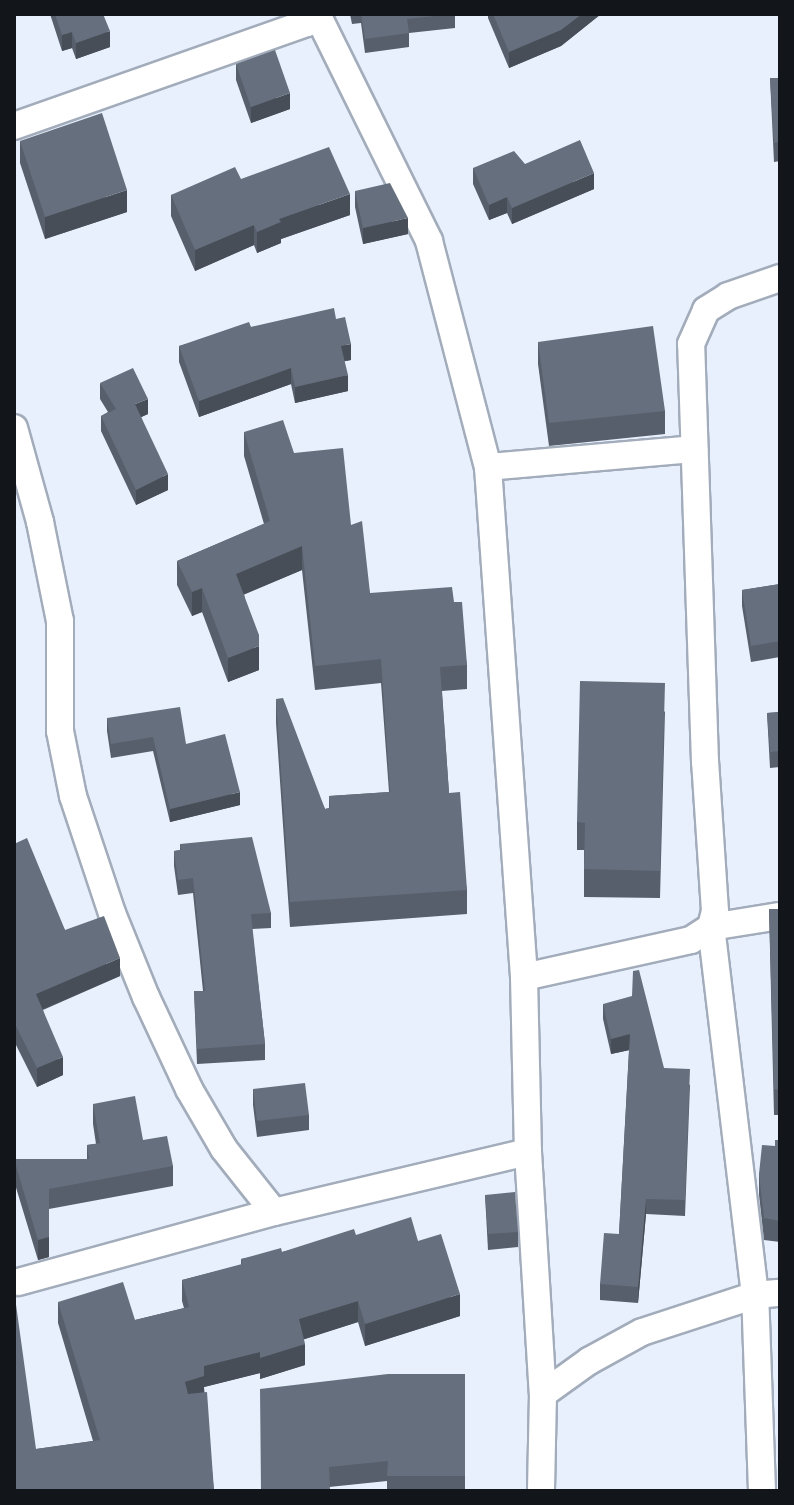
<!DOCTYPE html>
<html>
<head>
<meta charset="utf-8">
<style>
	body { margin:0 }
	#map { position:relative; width:794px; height:1505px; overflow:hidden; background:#e7f0fc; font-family:"Archivo Narrow",sans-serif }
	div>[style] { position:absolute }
	.roads { filter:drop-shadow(2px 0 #a2acbb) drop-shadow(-2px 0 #a2acbb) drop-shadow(0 2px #a2acbb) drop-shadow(0 -2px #a2acbb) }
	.minor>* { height:26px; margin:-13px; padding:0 13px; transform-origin:13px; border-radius:13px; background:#fff }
	.wall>* { inset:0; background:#585f6c }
	.shaded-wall>* { inset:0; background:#474e58 }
	.building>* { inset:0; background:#666f7d }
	span { translate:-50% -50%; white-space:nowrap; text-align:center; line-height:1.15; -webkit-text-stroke:6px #fcfcfc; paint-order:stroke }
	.frame { position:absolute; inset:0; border:16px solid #12161b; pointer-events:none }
</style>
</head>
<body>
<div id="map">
	<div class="roads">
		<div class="minor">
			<div style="left:317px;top:14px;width:253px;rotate:63.7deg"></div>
			<div style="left:429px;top:241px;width:234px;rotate:75.4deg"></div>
			<div style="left:488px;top:467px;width:207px;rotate:-5deg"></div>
			<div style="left:14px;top:126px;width:311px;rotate:-19.4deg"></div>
			<div style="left:307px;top:23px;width:12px;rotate:-48deg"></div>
			<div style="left:14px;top:428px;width:98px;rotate:74.5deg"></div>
			<div style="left:40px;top:522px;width:101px;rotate:78.6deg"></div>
			<div style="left:60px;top:621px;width:110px;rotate:90deg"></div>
			<div style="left:60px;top:731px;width:66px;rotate:78.7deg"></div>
			<div style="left:73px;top:796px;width:123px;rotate:71.6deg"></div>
			<div style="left:112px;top:913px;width:91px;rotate:68deg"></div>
			<div style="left:146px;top:997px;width:102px;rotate:64.9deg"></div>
			<div style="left:189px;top:1089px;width:69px;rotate:59.7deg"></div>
			<div style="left:224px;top:1149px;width:80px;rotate:51.6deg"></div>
			<div style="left:274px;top:1212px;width:261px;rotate:-13.3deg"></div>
			<div style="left:488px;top:467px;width:511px;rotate:85.96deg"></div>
			<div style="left:524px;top:977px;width:175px;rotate:88.7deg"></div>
			<div style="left:528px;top:1152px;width:242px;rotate:86.5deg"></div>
			<div style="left:543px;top:1394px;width:97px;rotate:91.2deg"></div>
			<div style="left:524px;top:977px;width:171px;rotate:-12.5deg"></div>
			<div style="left:691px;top:940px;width:24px;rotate:-33deg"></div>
			<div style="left:711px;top:927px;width:16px;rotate:-76deg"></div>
			<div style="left:715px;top:911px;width:149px;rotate:-93.8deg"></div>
			<div style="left:705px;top:762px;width:418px;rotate:-91.9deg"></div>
			<div style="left:691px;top:344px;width:37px;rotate:-66deg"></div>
			<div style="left:706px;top:310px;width:26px;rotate:-32deg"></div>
			<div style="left:728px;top:296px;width:55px;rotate:-19.1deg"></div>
			<div style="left:18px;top:1282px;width:265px;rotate:-15.3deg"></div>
			<div style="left:543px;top:1394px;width:57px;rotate:-35.7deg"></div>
			<div style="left:589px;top:1361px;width:60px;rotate:-28.7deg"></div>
			<div style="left:642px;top:1332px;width:119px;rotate:-18.1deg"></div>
			<div style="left:755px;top:1295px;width:25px;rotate:-5deg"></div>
			<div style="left:762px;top:1491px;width:196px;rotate:-92deg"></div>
			<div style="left:755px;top:1295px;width:371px;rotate:-96.8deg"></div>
			<div style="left:711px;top:927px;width:70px;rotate:-9.1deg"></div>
		</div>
	</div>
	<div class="wall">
		<div style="clip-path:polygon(50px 14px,103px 14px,110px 47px,76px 59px,72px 48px,62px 51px)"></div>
		<div style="clip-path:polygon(350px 14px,455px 14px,455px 28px,409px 33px,409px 47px,365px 53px,361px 23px,352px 24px)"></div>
		<div style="clip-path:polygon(488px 14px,601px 14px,561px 46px,509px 68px,488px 18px)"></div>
		<div style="clip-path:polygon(236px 64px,290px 109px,251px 123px,236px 80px)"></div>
		<div style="clip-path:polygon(770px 78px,780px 78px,780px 161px,774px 162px)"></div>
		<div style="clip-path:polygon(20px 141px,127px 212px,45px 239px,20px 163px)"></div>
		<div style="clip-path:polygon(525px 164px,594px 189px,512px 224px,507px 213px,489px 220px,473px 184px,473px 168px)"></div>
		<div style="clip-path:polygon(241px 179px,350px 215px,281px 239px,281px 243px,257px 253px,254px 245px,195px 271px,171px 216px,171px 195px)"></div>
		<div style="clip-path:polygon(355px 191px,408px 234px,363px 244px,355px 207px)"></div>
		<div style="clip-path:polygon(336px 319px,351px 360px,344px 361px,348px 391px,295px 403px,291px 384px,199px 417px,179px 362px,179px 346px,251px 327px)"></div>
		<div style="clip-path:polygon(538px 342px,665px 411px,665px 434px,549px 446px,538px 364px)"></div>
		<div style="clip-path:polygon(100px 383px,148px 414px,141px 417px,168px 490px,136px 505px,101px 431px,101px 416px,108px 412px,100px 399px)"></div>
		<div style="clip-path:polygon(244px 432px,294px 453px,351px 525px,370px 593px,454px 602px,467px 665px,467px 689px,442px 691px,449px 793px,467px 890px,467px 914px,290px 927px,276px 723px,276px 699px,325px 809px,329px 808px,329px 796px,389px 792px,381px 683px,315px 690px,302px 570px,244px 594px,259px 670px,228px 682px,202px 612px,192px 616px,177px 585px,177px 561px,264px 524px,244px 456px)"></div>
		<div style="clip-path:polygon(780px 584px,780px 657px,751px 662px,742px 606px,742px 590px)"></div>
		<div style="clip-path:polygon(665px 711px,660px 898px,584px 897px,584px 850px,577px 850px,577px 822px)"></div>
		<div style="clip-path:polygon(780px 712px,780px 767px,770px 768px,767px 713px)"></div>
		<div style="clip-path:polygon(107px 718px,186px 744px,240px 805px,170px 822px,153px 751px,111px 758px,107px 731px)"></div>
		<div style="clip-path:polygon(14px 844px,65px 930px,120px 976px,43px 1010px,63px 1075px,37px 1087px,14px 1041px)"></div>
		<div style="clip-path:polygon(180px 844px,271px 913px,271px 928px,252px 929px,265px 1044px,265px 1060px,197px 1064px,194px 991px,203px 991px,193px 893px,178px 895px,174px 866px,174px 851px,180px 850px)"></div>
		<div style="clip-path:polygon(769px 909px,780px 909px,780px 1115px,774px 1115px)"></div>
		<div style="clip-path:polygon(603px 1004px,664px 1068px,690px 1085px,685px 1216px,646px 1214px,638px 1303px,600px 1300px,600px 1284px,619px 1234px,629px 1050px,611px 1054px,603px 1019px)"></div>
		<div style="clip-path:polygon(253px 1089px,309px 1115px,309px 1130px,257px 1137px,253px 1105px)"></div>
		<div style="clip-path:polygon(93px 1104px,143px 1140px,173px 1166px,173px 1186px,49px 1209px,49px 1257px,38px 1260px,14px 1181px,14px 1159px,87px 1159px,87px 1145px,96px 1144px,93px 1124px)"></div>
		<div style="clip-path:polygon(780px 1140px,780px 1242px,764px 1240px,759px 1195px,759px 1174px,775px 1146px)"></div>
		<div style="clip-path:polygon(485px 1195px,518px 1232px,518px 1247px,488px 1250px)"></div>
		<div style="clip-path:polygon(356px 1235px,418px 1241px,460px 1316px,365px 1346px,358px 1322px,304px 1339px,305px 1365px,260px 1379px,260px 1373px,204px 1387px,214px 1491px,36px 1449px,93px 1441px,58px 1323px,58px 1302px,135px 1320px,184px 1308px,182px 1301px,182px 1280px,241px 1265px,241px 1259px,282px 1252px)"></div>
		<div style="clip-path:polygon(465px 1374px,465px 1491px,387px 1491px,387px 1481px,329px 1487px,261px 1491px)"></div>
	</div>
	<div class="shaded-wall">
		<div style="clip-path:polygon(582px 14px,601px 14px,561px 46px,509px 68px,509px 52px)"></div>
		<div style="clip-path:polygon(110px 31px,110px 47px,76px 59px,76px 43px)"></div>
		<div style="clip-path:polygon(72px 32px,72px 48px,62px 51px,62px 35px)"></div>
		<div style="clip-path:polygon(290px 93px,290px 109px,251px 123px,251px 107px)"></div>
		<div style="clip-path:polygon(594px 173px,594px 189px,512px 224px,512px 208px)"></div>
		<div style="clip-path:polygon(127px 190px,127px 212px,45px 239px,45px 217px)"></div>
		<div style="clip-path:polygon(350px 194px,350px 215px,281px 239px,281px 243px,257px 253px,257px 232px,279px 219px)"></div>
		<div style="clip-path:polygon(507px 197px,507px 213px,489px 220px,489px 205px)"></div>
		<div style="clip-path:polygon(408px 218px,408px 234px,363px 244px,363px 228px)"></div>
		<div style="clip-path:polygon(254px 225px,254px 245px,195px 271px,195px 250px)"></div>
		<div style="clip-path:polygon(351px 344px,351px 360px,341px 362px,341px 346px)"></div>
		<div style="clip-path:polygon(291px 368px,291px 384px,199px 417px,199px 401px)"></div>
		<div style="clip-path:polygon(348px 375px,348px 391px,295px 403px,295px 387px)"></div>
		<div style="clip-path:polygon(148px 399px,148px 414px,135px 420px,135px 404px)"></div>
		<div style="clip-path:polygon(168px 474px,168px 490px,136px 505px,136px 490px)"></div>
		<div style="clip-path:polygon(302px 546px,302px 570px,236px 598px,236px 574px)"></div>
		<div style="clip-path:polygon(202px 588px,202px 612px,192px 616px,192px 592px)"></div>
		<div style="clip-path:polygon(259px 646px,259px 670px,228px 682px,228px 658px)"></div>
		<div style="clip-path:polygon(240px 792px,240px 805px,170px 822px,170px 809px)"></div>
		<div style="clip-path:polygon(120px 958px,120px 976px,36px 1012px,36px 994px)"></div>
		<div style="clip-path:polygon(630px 1034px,630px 1050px,611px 1054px,611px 1039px)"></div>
		<div style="clip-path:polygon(63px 1057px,63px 1075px,37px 1087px,37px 1068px)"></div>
		<div style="clip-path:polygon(49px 1189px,49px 1257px,38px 1260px,38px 1240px)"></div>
		<div style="clip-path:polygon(646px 1199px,646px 1214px,638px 1303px,638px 1287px)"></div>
		<div style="clip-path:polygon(460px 1294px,460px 1316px,365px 1346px,365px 1324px)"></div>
		<div style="clip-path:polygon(358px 1301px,358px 1322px,299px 1341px,299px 1319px)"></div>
		<div style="clip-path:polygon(305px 1344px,305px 1365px,260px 1379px,260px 1358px)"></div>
		<div style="clip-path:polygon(260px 1352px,260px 1373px,204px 1387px,204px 1397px,185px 1403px,185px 1382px,204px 1366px)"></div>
	</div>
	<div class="building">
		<div style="clip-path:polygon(55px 14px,103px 14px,110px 31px,76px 43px,72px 32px,62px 35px)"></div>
		<div style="clip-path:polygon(361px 14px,453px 14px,407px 19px,409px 33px,365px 39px)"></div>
		<div style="clip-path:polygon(493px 14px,582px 14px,561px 30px,509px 52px)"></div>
		<div style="clip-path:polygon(275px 50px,290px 93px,251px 107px,236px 64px)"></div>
		<div style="clip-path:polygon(770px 78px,780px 78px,780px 142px,774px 143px)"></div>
		<div style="clip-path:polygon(102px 113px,127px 190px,45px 217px,20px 141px)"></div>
		<div style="clip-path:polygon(580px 140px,594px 173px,512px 208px,507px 197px,489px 205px,473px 168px,514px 151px,525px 164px)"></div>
		<div style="clip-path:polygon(329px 147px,350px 194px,279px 219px,281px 222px,257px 232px,254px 225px,195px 250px,171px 195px,235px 167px,241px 179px)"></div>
		<div style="clip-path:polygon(390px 183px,408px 218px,363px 228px,355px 191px)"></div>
		<div style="clip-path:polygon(334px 308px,336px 319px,345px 317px,351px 344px,341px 346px,348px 375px,295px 387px,291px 368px,199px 401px,179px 346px,249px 322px,251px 327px)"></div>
		<div style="clip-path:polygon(653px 326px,665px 411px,549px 423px,538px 342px)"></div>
		<div style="clip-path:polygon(133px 368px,148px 399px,135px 404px,168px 474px,136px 490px,101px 416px,116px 409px,100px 383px)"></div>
		<div style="clip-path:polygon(283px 420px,294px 453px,343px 448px,351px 525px,362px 521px,370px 593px,452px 587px,454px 602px,462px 602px,467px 665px,440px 667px,449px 793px,460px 792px,467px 890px,290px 902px,276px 699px,283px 698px,325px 809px,330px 808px,329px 796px,390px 792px,381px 659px,315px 666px,302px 546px,236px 574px,259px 635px,259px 646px,228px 658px,202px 588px,192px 592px,177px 561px,270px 521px,244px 432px)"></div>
		<div style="clip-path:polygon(780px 584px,780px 641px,751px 646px,742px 590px)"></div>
		<div style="clip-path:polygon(580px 681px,665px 683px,660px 871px,584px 869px,585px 823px,577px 822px)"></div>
		<div style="clip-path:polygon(180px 707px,186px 744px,225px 734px,240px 792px,170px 809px,153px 737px,111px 744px,107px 718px)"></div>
		<div style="clip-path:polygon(780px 712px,780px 751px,770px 752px,767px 713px)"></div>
		<div style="clip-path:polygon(252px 837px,271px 913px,251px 914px,265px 1044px,197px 1049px,194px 991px,205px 991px,193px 878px,178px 880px,174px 851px,181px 850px,180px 844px)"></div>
		<div style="clip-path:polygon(27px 838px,65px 930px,104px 916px,120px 958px,36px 994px,63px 1057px,37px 1068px,14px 1022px,14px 844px)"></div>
		<div style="clip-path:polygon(769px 909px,780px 909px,780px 1090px,774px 1089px)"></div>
		<div style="clip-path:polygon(639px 970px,664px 1068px,690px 1069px,685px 1200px,646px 1199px,638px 1287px,600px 1284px,604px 1233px,619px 1234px,630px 1034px,611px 1039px,603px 1004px,632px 996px,633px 971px)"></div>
		<div style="clip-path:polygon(305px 1083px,309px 1115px,257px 1121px,253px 1089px)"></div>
		<div style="clip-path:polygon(135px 1096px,143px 1140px,167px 1136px,173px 1166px,49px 1189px,49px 1237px,38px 1240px,14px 1159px,89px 1159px,87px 1145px,100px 1143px,93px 1104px)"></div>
		<div style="clip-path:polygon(775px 1140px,780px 1140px,780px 1221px,764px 1218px,759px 1174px,762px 1145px,775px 1146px)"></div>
		<div style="clip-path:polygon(515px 1192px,518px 1232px,488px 1234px,485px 1195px)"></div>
		<div style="clip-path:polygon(411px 1217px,418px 1241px,441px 1234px,460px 1294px,365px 1324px,358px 1301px,299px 1319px,305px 1344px,260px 1358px,260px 1352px,204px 1366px,204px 1376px,185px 1382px,188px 1394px,207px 1392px,214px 1491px,14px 1491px,14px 1290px,36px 1449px,100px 1440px,58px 1302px,123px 1282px,135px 1320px,189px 1307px,182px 1280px,242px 1264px,241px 1259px,281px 1248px,282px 1252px,354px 1229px,356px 1235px)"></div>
		<div style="clip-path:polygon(388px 1374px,465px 1374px,465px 1476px,387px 1476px,388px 1461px,329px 1467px,330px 1491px,261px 1491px,260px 1389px)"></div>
	</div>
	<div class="frame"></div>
</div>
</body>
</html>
